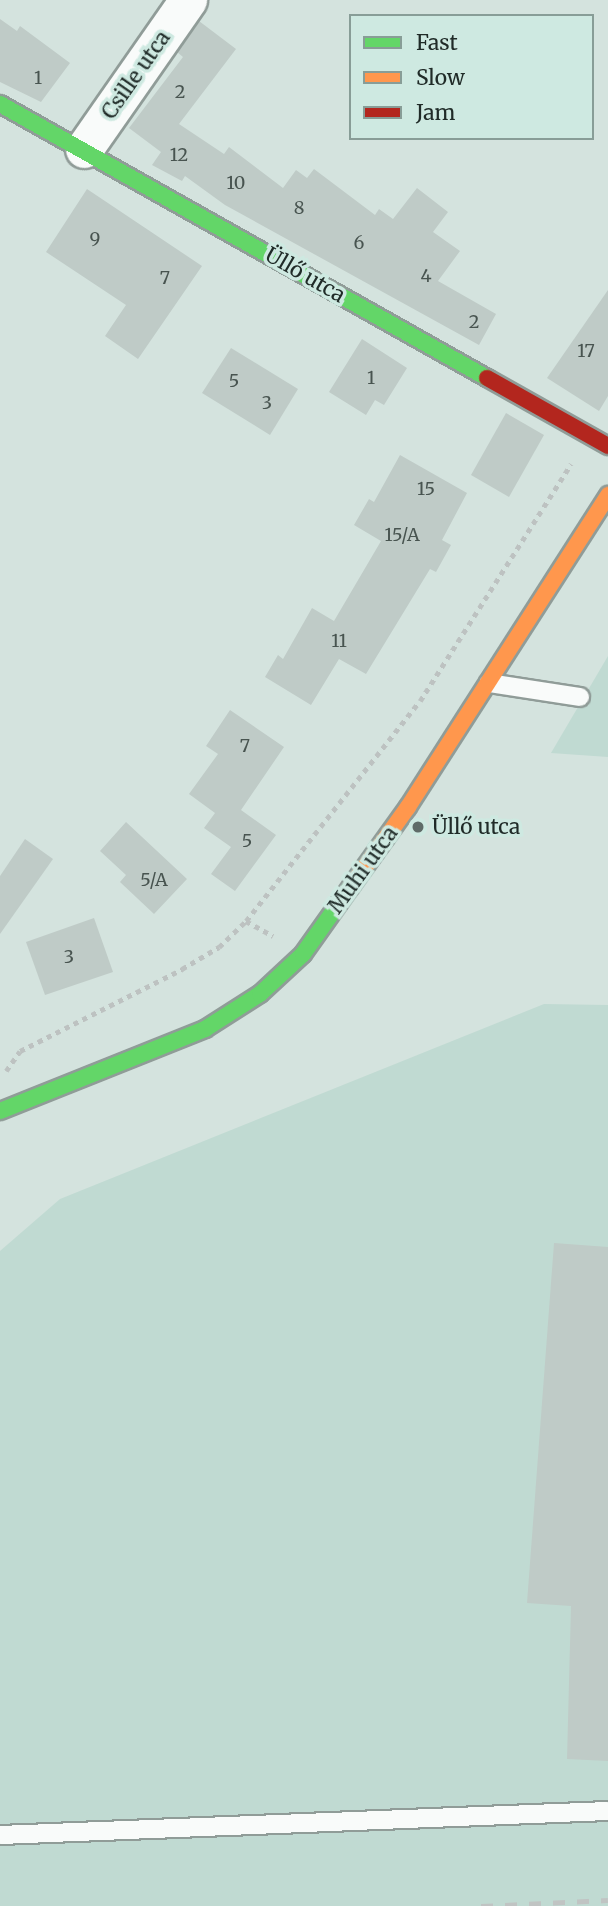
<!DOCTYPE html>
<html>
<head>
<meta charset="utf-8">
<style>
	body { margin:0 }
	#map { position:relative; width:608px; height:1906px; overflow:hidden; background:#d4e3de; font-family:Merriweather,serif }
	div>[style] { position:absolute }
	.built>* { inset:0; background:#c0dad2 }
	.building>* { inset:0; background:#bfcbc7 }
	.path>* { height:4.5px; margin-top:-2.25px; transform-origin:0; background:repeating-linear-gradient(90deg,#bdc2c1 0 5px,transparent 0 10px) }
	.roads { filter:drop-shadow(2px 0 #909c98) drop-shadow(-2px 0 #909c98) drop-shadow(0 2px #909c98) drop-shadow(0 -2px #909c98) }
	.lane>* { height:18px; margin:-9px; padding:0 9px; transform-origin:9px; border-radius:9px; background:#f9fbfa }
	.street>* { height:37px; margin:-18.5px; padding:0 18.5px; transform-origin:18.5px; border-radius:18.5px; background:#f9fbfa }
	.fast>* { height:16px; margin:-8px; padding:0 8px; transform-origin:8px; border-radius:8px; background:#63d668 }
	.slow>* { height:16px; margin:-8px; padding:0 8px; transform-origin:8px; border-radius:8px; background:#ff974d }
	.jam>* { height:16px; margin:-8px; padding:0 8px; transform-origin:8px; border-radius:8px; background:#b3261e }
	.rail>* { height:5px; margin-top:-2.5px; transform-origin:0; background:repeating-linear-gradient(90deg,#c0c4c3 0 12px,transparent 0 24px) }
	.dots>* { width:19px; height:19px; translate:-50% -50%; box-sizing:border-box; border:4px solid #cee9e1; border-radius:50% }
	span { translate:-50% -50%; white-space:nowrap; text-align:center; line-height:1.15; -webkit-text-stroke:7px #cee9e1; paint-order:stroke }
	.number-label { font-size:18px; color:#485450 }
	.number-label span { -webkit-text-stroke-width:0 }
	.street-label { font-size:21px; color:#202b28 }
	.poi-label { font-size:21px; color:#202b28 }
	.left { translate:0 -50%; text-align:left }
	.legend { position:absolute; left:349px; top:14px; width:245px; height:126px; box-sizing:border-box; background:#cee9e1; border:2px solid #889d97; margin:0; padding:9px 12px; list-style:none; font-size:21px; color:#202b28 }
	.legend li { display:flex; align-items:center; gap:14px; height:35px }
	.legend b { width:35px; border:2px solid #889d97 }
</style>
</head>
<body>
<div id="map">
	<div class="built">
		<div style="clip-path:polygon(608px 656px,608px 757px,551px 753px)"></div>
		<div style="clip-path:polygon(544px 1004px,608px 1005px,608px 1906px,0 1906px,0 1251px,60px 1199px)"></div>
	</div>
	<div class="building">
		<div style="clip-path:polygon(0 19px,17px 31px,20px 26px,70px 63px,41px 102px,0 82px)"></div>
		<div style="clip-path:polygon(199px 21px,236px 49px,179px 124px,224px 154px,229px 147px,283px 188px,296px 170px,307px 178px,314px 169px,375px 215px,379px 209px,393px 219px,417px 188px,448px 212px,433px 232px,460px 251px,438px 281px,496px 314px,479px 345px,225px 205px,185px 176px,182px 181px,152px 165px,161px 152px,129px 128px,183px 57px,177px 52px)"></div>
		<div style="clip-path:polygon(87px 189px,202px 266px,138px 359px,105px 336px,126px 305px,46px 252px)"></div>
		<div style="clip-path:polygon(608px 290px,608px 396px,599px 411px,547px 378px)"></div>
		<div style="clip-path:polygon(362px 339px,407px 368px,384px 405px,375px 400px,366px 415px,329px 392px)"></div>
		<div style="clip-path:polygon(231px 348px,298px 389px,270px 435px,202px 393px)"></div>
		<div style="clip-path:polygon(506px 413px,544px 435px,509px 497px,471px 475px)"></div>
		<div style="clip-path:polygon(400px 455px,467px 493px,442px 540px,451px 545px,436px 572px,430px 569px,366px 674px,339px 659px,311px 705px,265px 677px,278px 655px,283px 659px,312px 608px,334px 621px,381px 541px,354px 525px,369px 499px,374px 502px)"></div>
		<div style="clip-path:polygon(230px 710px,284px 747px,241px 810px,276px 835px,235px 891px,211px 874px,231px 847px,204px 828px,215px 813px,189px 794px,218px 754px,206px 746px)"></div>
		<div style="clip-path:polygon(126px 822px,187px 879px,154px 914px,120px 882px,126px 875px,100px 851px)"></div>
		<div style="clip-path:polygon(25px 839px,53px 859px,0 934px,0 876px)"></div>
		<div style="clip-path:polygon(94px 918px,113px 972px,45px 995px,26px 942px)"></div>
		<div style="clip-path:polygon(554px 1243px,608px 1247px,608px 1761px,567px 1759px,571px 1606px,527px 1603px)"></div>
	</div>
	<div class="path">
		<div style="left:246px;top:921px;width:31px;rotate:29deg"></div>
		<div style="left:6px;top:1071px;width:24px;rotate:-55deg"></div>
		<div style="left:20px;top:1051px;width:182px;rotate:-26.8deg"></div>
		<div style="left:182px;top:969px;width:43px;rotate:-30.7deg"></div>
		<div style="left:219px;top:947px;width:37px;rotate:-44deg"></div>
		<div style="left:246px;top:921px;width:280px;rotate:-51.7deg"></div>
		<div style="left:420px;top:701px;width:281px;rotate:-57.5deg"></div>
	</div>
	<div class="roads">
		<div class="lane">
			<div style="left:489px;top:683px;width:92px;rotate:8.7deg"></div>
			<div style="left:0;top:1835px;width:608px;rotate:-2.26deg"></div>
		</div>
		<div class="street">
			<div style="left:84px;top:149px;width:182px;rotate:-55.1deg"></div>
		</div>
		<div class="fast">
			<div style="left:0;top:104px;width:559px;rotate:29.36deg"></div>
			<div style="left:0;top:1111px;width:221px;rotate:-21.8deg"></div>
			<div style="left:205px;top:1029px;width:65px;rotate:-32.5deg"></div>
			<div style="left:260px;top:994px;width:59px;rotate:-42.9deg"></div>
			<div style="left:303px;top:954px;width:85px;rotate:-54.6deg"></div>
		</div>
		<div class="slow">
			<div style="left:352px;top:885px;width:96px;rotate:-54.3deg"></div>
			<div style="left:408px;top:807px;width:371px;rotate:-57.3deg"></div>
		</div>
		<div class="jam">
			<div style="left:487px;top:378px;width:139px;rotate:29.3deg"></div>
		</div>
	</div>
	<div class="rail">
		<div style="left:481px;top:1906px;width:127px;rotate:-2.7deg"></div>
	</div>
	<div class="dots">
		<div style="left:418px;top:827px;background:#5f6b68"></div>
	</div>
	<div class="number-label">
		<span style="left:38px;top:78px">1</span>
		<span style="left:180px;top:92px">2</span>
		<span style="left:179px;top:155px">12</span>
		<span style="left:236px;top:183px">10</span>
		<span style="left:299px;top:208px">8</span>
		<span style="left:95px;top:239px">9</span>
		<span style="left:359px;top:243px">6</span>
		<span style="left:426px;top:276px">4</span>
		<span style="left:165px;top:278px">7</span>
		<span style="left:474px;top:322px">2</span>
		<span style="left:586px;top:351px">17</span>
		<span style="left:371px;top:378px">1</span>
		<span style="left:234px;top:381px">5</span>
		<span style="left:267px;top:403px">3</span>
		<span style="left:426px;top:489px">15</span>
		<span style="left:402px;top:535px">15/A</span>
		<span style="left:339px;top:641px">11</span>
		<span style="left:245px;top:746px">7</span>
		<span style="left:247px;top:841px">5</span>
		<span style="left:154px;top:880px">5/A</span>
		<span style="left:69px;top:957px">3</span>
	</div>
	<div class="street-label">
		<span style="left:136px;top:75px;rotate:-55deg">Csille utca</span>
		<span style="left:305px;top:275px;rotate:30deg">Üllő utca</span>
		<span style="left:363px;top:870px;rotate:-54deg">Muhi utca</span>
	</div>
	<div class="poi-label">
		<span class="left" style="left:432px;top:827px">Üllő utca</span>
	</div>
	<ul class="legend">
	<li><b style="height:9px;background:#63d668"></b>Fast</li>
	<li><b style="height:9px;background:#ff974d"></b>Slow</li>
	<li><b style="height:9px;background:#b3261e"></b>Jam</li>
	</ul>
</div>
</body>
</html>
